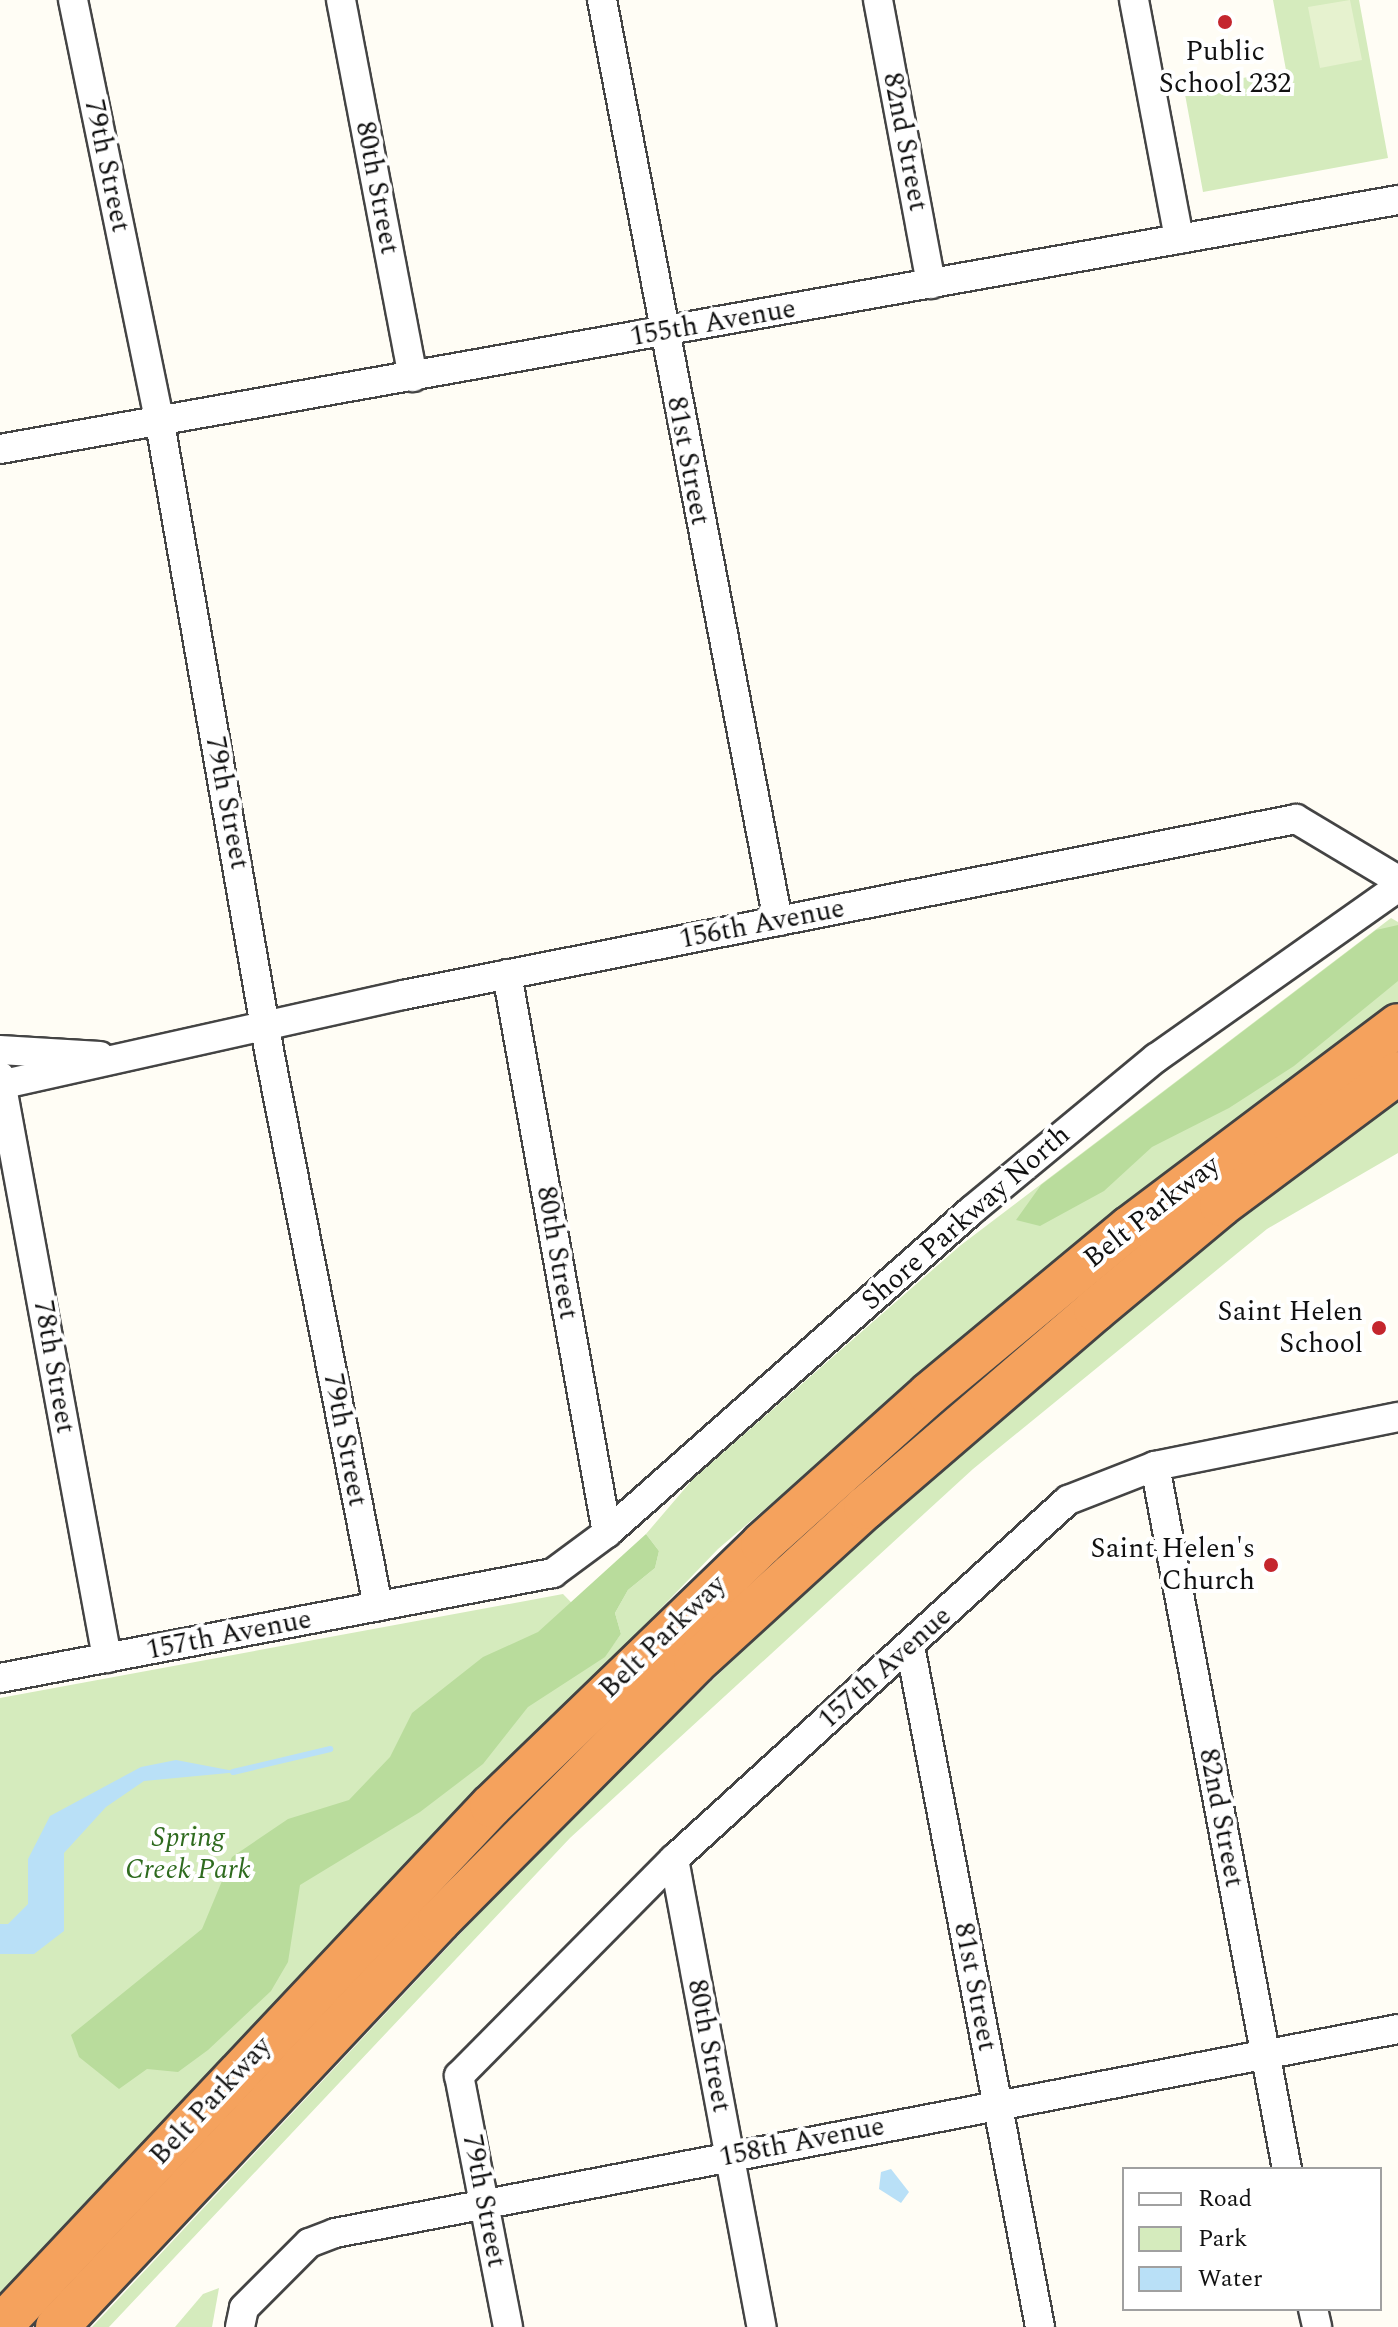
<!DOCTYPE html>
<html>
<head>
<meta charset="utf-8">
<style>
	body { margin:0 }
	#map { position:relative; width:1398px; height:2327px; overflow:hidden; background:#fffdf5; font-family:Spectral,serif }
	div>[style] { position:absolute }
	.green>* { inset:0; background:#d5ebbd }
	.forest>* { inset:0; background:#b9dc9c }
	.pitch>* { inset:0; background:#e6f2cf }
	.water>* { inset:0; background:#b9e0f7 }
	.stream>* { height:6px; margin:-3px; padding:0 3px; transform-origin:3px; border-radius:3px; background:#b9e0f7 }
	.roads { filter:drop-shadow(2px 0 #444) drop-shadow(-2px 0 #444) drop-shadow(0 2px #444) drop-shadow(0 -2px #444) }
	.minor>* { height:28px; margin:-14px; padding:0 14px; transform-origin:14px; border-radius:14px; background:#fff }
	.highway>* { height:42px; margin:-21px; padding:0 21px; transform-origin:21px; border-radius:21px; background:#f5a25d }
	.dots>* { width:22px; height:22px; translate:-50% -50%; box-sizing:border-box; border:4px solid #fff; border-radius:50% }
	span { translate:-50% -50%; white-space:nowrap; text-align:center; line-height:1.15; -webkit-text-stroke:8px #fff; paint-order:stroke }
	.poi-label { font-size:28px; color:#111 }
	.right { translate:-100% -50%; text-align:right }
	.street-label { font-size:28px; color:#111 }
	.park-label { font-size:28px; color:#2f6b1f; font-style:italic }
	.legend { position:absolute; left:1122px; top:2167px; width:260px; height:144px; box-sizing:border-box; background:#fff; border:2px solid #a0a0a0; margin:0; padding:10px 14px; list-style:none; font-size:24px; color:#111 }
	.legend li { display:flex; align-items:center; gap:16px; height:40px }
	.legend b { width:40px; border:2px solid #a0a0a0 }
</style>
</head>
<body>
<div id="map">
	<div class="green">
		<div style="clip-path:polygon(1273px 0,1359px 0,1388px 158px,1203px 192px,1184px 89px,1286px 70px)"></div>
		<div style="clip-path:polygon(1391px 918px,1398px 922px,1398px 1005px,893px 1400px,718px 1549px,620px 1651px,634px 1666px,0 2327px,0 1698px,563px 1594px,613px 1645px,621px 1634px,615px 1613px,628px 1590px,655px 1568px,659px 1551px,646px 1534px,693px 1479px,961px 1245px)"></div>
		<div style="clip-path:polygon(1398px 1095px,1398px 1153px,1267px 1229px,973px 1469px,570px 1838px,109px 2327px,92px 2327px,550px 1838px,763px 1631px,1031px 1386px,1269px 1189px)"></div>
		<div style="clip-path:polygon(219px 2288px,212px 2327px,175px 2327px,203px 2294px)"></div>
	</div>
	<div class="forest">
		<div style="clip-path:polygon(1398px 925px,1398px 981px,1294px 1066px,1229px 1108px,1152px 1147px,1104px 1191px,1040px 1226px,1016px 1220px,1041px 1185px,1376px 930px)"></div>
		<div style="clip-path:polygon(646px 1534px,659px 1551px,655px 1568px,628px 1590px,615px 1613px,621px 1634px,605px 1657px,528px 1707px,483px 1764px,420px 1812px,300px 1885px,288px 1962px,271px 1991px,208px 2050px,178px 2072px,147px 2069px,119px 2089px,79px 2057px,71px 2035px,202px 1929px,232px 1857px,288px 1819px,349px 1800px,390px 1757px,412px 1713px,483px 1657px,538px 1632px)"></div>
	</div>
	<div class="pitch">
		<div style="clip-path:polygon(1350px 0,1362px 60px,1320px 68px,1308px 7px)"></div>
	</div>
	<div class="water">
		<div style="clip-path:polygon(176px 1760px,239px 1772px,144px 1781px,106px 1807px,64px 1853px,64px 1931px,34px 1954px,0 1954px,0 1924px,8px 1924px,28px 1904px,28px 1859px,50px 1816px,141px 1767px)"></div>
		<div style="clip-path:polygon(891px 2169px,909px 2192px,901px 2203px,879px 2189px,881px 2172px)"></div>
	</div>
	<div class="stream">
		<div style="left:233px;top:1772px;width:100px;rotate:-13.3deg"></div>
	</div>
	<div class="roads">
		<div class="minor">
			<div style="left:73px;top:0;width:432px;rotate:78.4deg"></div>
			<div style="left:160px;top:423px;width:642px;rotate:80.14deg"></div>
			<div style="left:270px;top:1056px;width:561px;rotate:78.89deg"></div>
			<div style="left:341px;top:0;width:384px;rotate:79.2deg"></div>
			<div style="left:602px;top:0;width:938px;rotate:79.18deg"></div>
			<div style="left:878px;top:0;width:289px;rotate:79.4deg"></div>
			<div style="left:1134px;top:0;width:243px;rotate:79.3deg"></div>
			<div style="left:0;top:449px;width:1420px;rotate:-10.1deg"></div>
			<div style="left:507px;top:974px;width:568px;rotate:79.86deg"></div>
			<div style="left:0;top:1050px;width:100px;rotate:3.4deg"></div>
			<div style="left:0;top:1076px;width:592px;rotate:79.58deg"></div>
			<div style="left:0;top:1085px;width:413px;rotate:-12.6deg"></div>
			<div style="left:403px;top:995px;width:910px;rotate:-11.15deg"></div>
			<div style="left:1296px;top:819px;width:119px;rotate:30.9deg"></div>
			<div style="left:1155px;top:1466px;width:715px;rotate:79.37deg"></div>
			<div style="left:910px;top:1646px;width:693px;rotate:79.19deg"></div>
			<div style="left:0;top:1678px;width:563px;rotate:-10.75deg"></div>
			<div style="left:553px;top:1573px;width:67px;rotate:-36.5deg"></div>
			<div style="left:607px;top:1533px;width:487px;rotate:-41.5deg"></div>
			<div style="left:972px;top:1210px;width:239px;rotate:-39.6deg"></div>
			<div style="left:1156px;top:1058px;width:296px;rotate:-35.2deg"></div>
			<div style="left:674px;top:1859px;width:476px;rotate:79.4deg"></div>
			<div style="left:1313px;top:2309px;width:18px;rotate:77deg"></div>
			<div style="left:240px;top:2327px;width:19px;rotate:-78deg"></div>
			<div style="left:244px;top:2308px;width:92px;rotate:-45deg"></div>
			<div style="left:309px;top:2243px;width:28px;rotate:-21deg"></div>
			<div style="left:335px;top:2233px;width:1082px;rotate:-10.86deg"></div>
			<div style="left:508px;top:2327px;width:256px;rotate:-101deg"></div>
			<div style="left:459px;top:2076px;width:305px;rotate:-45.3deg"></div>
			<div style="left:674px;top:1859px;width:533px;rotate:-42.34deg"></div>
			<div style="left:1068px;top:1500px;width:93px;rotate:-21.3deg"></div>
			<div style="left:1155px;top:1466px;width:248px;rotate:-11.4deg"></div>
		</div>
		<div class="highway">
			<div style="left:0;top:2327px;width:716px;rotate:-46.7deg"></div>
			<div style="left:491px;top:1806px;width:377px;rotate:-44deg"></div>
			<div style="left:762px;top:1544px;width:224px;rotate:-41.9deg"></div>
			<div style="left:929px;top:1394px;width:260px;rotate:-39.7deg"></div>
			<div style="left:1129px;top:1228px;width:337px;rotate:-37deg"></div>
			<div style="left:57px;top:2327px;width:557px;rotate:-46.74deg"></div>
			<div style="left:439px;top:1921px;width:363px;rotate:-45.2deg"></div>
			<div style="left:695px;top:1663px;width:230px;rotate:-42.4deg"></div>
			<div style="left:865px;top:1508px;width:303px;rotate:-40.7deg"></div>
			<div style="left:1095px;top:1310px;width:164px;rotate:-39.8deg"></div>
			<div style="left:1221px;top:1205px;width:221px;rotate:-36.7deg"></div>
		</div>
	</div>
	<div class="dots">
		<div style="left:1225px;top:22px;background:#c4262e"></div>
		<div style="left:1379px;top:1328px;background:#c4262e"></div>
		<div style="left:1271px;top:1565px;background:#c4262e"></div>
	</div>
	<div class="poi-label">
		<span style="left:1225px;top:68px">Public<br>School 232</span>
		<span class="right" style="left:1363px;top:1328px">Saint Helen<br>School</span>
		<span class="right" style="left:1255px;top:1565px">Saint Helen's<br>Church</span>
	</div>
	<div class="street-label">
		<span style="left:905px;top:142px;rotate:79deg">82nd Street</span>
		<span style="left:107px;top:166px;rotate:78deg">79th Street</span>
		<span style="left:377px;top:188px;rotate:79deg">80th Street</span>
		<span style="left:713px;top:323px;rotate:-10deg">155th Avenue</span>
		<span style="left:688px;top:461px;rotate:79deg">81st Street</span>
		<span style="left:227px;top:803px;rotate:79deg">79th Street</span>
		<span style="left:762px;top:924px;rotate:-11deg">156th Avenue</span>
		<span style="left:1152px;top:1212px;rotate:-38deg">Belt Parkway</span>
		<span style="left:966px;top:1218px;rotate:-41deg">Shore Parkway North</span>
		<span style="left:557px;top:1253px;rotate:80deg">80th Street</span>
		<span style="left:54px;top:1367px;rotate:80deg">78th Street</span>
		<span style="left:345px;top:1440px;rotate:79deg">79th Street</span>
		<span style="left:229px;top:1635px;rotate:-11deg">157th Avenue</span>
		<span style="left:663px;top:1637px;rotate:-44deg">Belt Parkway</span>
		<span style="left:885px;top:1668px;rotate:-42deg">157th Avenue</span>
		<span style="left:1221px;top:1818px;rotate:79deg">82nd Street</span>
		<span style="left:975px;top:1987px;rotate:79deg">81st Street</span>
		<span style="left:709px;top:2046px;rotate:79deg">80th Street</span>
		<span style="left:211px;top:2101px;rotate:-47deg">Belt Parkway</span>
		<span style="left:802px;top:2142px;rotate:-11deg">158th Avenue</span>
		<span style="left:484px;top:2201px;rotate:79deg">79th Street</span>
	</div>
	<div class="park-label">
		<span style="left:188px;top:1854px">Spring<br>Creek Park</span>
	</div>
	<ul class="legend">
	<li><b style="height:10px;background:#fff"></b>Road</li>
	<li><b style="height:22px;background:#d5ebbd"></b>Park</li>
	<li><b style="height:22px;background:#b9e0f7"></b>Water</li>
	</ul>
</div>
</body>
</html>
